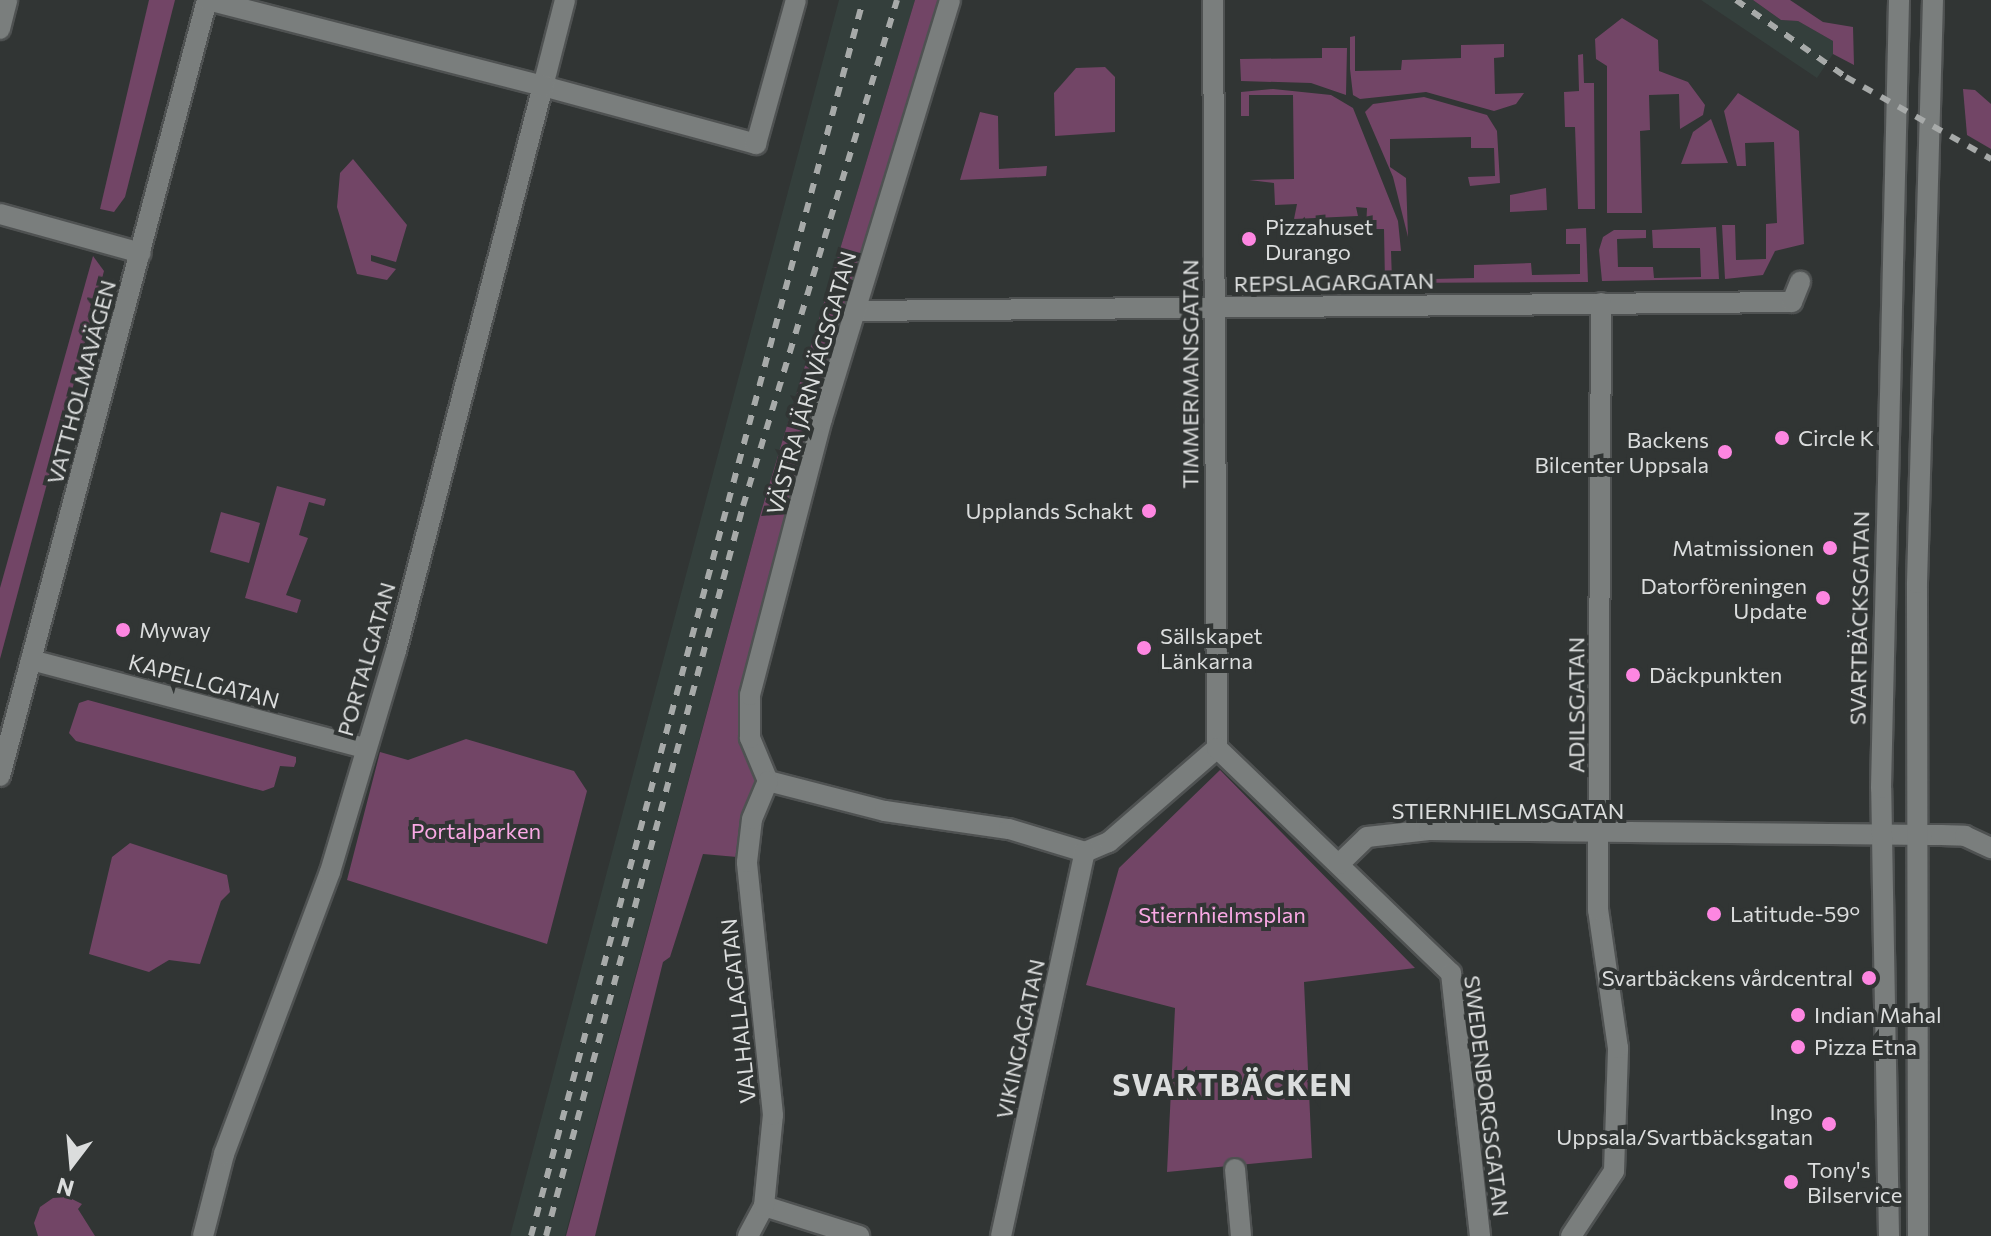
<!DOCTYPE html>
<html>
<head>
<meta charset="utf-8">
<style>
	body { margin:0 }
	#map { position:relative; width:1991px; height:1236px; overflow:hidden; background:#313534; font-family:Commissioner,sans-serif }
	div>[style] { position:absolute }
	.built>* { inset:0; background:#343f3c }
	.green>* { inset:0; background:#724566 }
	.roads { filter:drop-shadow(2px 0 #4f5252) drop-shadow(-2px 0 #4f5252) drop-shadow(0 2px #4f5252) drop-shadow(0 -2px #4f5252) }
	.minor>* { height:20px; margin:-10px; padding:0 10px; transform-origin:10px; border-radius:10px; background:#7a7e7d }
	.rail>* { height:6px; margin-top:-3px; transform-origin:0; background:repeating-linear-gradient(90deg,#a7aaa9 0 10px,transparent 0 20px) }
	.dots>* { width:22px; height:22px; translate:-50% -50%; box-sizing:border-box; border:4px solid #313534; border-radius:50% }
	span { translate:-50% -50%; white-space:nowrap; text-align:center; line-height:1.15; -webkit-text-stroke:8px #313534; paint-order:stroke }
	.poi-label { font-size:22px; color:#dbdddd }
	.left { translate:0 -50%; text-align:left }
	.right { translate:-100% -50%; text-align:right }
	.street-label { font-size:22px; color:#dbdddd }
	.park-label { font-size:22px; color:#faa9e5 }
	.district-label { font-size:30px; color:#dbdddd; font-weight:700; letter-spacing:2px }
	.north { position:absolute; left:32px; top:1124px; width:80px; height:80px; -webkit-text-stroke:6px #313534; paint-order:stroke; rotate:196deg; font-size:22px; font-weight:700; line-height:32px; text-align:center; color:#dbdddd }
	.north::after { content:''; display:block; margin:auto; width:28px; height:36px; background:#dbdddd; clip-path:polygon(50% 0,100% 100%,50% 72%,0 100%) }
</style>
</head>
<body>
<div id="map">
	<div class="built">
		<div style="clip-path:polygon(839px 0,915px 0,761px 512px,565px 1236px,510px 1236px)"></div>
		<div style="clip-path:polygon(1701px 0,1753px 0,1781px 20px,1798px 21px,1833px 41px,1833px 54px,1817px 78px)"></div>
	</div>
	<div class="green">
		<div style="clip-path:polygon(149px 0,175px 0,125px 197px,114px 212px,100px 209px)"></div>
		<div style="clip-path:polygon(915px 0,943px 0,745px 715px,759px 770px,737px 857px,703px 854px,670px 957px,663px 962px,595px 1236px,566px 1236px,761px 512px)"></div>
		<div style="clip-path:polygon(1753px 0,1790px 0,1823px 22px,1853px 27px,1854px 65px,1833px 54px,1833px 41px,1798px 21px,1781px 20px)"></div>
		<div style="clip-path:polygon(1622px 18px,1658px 40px,1659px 71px,1688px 82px,1705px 105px,1703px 115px,1680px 129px,1679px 94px,1649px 95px,1650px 130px,1640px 131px,1642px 213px,1607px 213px,1607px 66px,1596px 59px,1595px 39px)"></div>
		<div style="clip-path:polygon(1355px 36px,1355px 71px,1401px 70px,1402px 60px,1461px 58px,1461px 45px,1504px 44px,1504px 57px,1494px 58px,1495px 94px,1524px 93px,1516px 104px,1494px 111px,1426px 92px,1360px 99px,1353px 95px,1350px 69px,1350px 37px)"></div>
		<div style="clip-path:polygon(1322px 48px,1347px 48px,1346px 95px,1311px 83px,1241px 81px,1240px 59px,1322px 58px)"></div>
		<div style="clip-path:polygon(1583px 54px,1584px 83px,1594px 83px,1595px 209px,1578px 209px,1575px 127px,1565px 127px,1564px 92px,1579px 91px,1578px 55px)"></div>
		<div style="clip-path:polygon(1105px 67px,1115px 77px,1115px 132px,1055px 136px,1054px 93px,1076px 68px)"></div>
		<div style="clip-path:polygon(1273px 89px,1331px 95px,1353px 108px,1398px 221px,1401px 251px,1391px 251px,1392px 280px,1474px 278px,1474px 265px,1531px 263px,1532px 275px,1580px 274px,1580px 244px,1566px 244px,1566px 229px,1586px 228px,1588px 282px,1385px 283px,1384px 229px,1366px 229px,1367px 208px,1356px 207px,1358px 216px,1294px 219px,1297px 204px,1275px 205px,1274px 183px,1249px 180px,1294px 179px,1293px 95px,1249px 95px,1249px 116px,1241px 116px,1241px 92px)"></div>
		<div style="clip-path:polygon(1963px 89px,1975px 90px,1991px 104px,1991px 149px,1967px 135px)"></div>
		<div style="clip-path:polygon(1738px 93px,1799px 131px,1804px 244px,1775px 251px,1763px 275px,1725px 279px,1722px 225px,1735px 225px,1736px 260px,1766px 259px,1766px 224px,1777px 223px,1774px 142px,1745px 143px,1746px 166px,1737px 166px,1724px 111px)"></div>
		<div style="clip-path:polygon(1424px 97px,1487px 115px,1497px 131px,1500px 183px,1470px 186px,1468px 177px,1495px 176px,1494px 148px,1471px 148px,1471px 137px,1390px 139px,1390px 167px,1406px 178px,1408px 237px,1393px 177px,1365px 112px,1373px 104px)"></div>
		<div style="clip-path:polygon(980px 112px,998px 116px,999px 169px,1047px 166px,1046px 176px,960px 180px)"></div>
		<div style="clip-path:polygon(1711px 119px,1728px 163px,1681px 164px,1693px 132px)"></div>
		<div style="clip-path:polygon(353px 159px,407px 225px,396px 262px,371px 255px,371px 261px,396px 269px,387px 280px,357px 274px,337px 207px,340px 173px)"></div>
		<div style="clip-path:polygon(1546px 188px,1547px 210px,1510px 212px,1510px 195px)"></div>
		<div style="clip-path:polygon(1716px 227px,1719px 279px,1602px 281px,1599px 250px,1603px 237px,1614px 230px,1646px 230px,1646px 238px,1617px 239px,1618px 267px,1653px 267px,1654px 278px,1701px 277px,1700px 248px,1653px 248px,1652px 230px)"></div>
		<div style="clip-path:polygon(93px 256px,104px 271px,0 659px,0 588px)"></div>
		<div style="clip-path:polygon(277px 486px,326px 499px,324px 506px,309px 502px,299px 535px,308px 538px,286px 595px,301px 600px,297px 613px,245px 598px)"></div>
		<div style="clip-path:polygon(221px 512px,260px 523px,249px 563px,210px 552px)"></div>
		<div style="clip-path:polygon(88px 700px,296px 757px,296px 762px,294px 767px,280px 766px,274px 787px,263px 791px,76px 741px,69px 733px,79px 703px)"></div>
		<div style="clip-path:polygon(466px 739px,574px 771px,587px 791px,547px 944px,347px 880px,380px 752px,408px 760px)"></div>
		<div style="clip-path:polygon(1220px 770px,1415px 968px,1304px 982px,1312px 1158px,1167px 1172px,1175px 1008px,1086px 985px,1119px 868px)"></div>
		<div style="clip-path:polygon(130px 843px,227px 875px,230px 892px,221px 901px,200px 964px,169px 960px,149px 972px,89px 954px,112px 857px)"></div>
		<div style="clip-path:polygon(68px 1197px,82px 1204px,78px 1209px,95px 1236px,38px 1236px,34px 1223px,40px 1207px,53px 1198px)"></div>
	</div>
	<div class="roads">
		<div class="minor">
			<div style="left:565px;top:0;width:89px;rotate:104.3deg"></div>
			<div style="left:543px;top:86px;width:221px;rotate:15.2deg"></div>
			<div style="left:756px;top:144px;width:149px;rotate:-74.5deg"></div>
			<div style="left:1213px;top:0;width:748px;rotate:89.69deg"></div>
			<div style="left:0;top:29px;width:30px;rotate:-76deg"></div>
			<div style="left:0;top:214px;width:146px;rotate:15.5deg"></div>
			<div style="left:855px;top:311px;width:937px;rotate:-0.55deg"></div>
			<div style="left:1792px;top:302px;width:22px;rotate:-68deg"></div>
			<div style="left:31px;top:660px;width:345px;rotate:14.8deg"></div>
			<div style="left:0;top:776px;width:803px;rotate:-75.06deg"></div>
			<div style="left:768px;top:781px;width:121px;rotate:14.4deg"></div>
			<div style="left:885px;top:811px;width:125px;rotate:8.3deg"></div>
			<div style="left:1009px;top:829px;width:79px;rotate:16.8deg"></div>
			<div style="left:1085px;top:852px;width:26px;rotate:-23deg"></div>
			<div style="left:1109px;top:842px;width:143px;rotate:-41deg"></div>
			<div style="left:1217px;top:748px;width:325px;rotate:43.9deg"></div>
			<div style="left:1451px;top:973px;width:265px;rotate:83.7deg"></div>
			<div style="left:768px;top:781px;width:47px;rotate:-112.7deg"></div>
			<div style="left:750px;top:738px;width:43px;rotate:-90deg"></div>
			<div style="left:750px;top:695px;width:285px;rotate:-75.4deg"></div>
			<div style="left:822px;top:419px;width:438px;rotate:-73deg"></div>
			<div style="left:1339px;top:864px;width:39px;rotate:-44deg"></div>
			<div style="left:1367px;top:837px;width:62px;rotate:-6.4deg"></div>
			<div style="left:1429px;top:830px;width:512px;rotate:0.56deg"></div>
			<div style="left:1941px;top:835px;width:24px;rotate:2deg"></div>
			<div style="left:1965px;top:836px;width:29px;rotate:25deg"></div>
			<div style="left:1235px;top:1169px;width:67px;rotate:84.9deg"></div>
			<div style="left:764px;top:1206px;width:100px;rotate:17.5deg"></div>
			<div style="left:203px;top:1236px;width:85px;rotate:-75.6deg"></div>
			<div style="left:224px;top:1154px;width:301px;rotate:-69.4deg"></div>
			<div style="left:330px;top:872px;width:231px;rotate:-73.4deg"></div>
			<div style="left:396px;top:651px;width:584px;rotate:-75.42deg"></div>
			<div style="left:543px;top:86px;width:347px;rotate:-165.6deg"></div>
			<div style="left:748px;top:1236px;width:34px;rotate:-62deg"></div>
			<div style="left:764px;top:1206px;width:91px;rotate:-84.4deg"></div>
			<div style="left:773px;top:1115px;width:254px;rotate:-95.9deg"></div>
			<div style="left:747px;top:862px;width:43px;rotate:-83.4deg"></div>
			<div style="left:752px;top:819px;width:41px;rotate:-67.2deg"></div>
			<div style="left:1001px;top:1236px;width:393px;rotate:-77.7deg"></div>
			<div style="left:1571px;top:1236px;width:78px;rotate:-56.5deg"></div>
			<div style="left:1614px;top:1171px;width:123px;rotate:-88.1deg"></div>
			<div style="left:1618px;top:1048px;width:139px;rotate:-98.2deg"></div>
			<div style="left:1598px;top:910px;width:607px;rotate:-89.72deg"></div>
			<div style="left:1889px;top:1236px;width:448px;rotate:-91deg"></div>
			<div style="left:1881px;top:788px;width:788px;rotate:-88.69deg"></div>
			<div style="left:1918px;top:1236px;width:653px;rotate:-90.09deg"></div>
			<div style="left:1917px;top:583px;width:583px;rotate:-88.43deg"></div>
		</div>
	</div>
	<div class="rail">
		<div style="left:1736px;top:0;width:134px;rotate:35deg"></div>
		<div style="left:1846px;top:77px;width:167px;rotate:29.5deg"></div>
		<div style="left:531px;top:1236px;width:1280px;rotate:-74.96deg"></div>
		<div style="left:546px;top:1236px;width:756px;rotate:-74.9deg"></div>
		<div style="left:743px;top:506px;width:529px;rotate:-73.07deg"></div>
	</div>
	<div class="dots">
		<div style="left:1249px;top:239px;background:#fd86e1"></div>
		<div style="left:1782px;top:438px;background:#fd86e1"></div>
		<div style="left:1725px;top:452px;background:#fd86e1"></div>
		<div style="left:1149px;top:511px;background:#fd86e1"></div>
		<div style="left:1830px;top:548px;background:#fd86e1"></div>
		<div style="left:1823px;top:598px;background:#fd86e1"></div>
		<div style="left:123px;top:630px;background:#fd86e1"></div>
		<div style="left:1144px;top:648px;background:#fd86e1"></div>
		<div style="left:1633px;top:675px;background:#fd86e1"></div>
		<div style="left:1714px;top:914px;background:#fd86e1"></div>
		<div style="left:1869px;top:978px;background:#fd86e1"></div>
		<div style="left:1798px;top:1015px;background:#fd86e1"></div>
		<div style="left:1798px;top:1047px;background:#fd86e1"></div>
		<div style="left:1829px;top:1124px;background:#fd86e1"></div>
		<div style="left:1791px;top:1182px;background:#fd86e1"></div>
	</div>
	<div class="poi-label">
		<span class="left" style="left:1265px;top:239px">Pizzahuset<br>Durango</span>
		<span class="left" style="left:1798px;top:438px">Circle K</span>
		<span class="right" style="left:1709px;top:452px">Backens<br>Bilcenter Uppsala</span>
		<span class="right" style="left:1133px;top:511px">Upplands Schakt</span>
		<span class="right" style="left:1814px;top:548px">Matmissionen</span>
		<span class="right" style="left:1807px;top:598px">Datorföreningen<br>Update</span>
		<span class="left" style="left:139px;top:630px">Myway</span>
		<span class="left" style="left:1160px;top:648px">Sällskapet<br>Länkarna</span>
		<span class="left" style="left:1649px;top:675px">Däckpunkten</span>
		<span class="left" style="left:1730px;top:914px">Latitude-59°</span>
		<span class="right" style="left:1853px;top:978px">Svartbäckens vårdcentral</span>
		<span class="left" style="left:1814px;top:1015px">Indian Mahal</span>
		<span class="left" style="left:1814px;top:1047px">Pizza Etna</span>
		<span class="right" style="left:1813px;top:1124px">Ingo<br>Uppsala/Svartbäcksgatan</span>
		<span class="left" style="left:1807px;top:1182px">Tony's<br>Bilservice</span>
	</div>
	<div class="street-label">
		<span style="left:1334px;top:282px;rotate:-1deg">REPSLAGARGATAN</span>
		<span style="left:1190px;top:374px;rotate:-90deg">TIMMERMANSGATAN</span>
		<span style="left:81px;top:382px;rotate:-75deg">VATTHOLMAVÄGEN</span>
		<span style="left:811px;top:383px;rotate:-74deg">VÄSTRA JÄRNVÄGSGATAN</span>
		<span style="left:1859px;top:618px;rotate:-89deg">SVARTBÄCKSGATAN</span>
		<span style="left:366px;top:659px;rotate:-74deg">PORTALGATAN</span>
		<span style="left:204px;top:681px;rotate:15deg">KAPELLGATAN</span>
		<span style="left:1576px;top:705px;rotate:-90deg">ADILSGATAN</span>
		<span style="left:1508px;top:811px">STIERNHIELMSGATAN</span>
		<span style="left:738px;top:1011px;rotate:-96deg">VALHALLAGATAN</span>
		<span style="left:1020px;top:1039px;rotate:-78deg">VIKINGAGATAN</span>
		<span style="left:1487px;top:1096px;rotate:83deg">SWEDENBORGSGATAN</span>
	</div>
	<div class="park-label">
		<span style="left:476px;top:831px">Portalparken</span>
		<span style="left:1222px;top:915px">Stiernhielmsplan</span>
	</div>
	<div class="district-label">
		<span style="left:1233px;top:1084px">SVARTBÄCKEN</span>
	</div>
	<div class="north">N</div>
</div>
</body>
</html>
